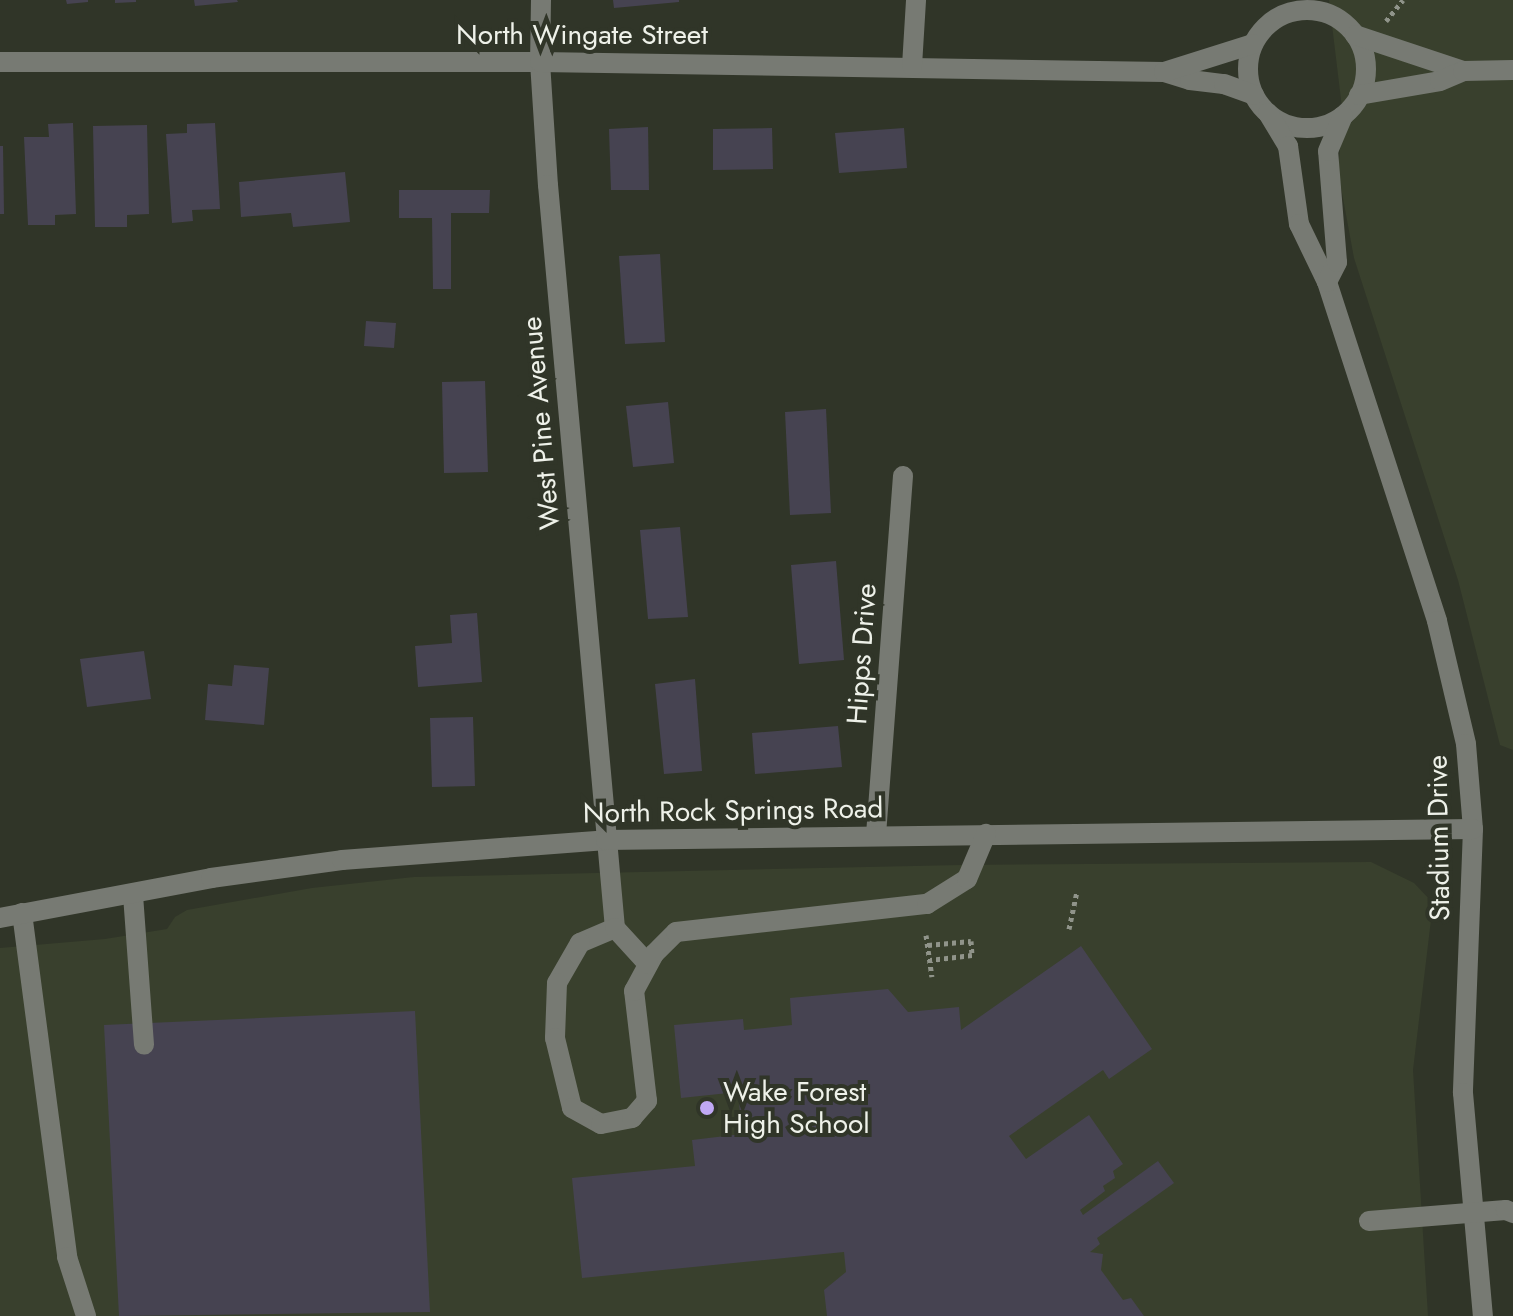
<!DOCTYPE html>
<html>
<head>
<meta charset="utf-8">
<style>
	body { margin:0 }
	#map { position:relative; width:1513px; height:1316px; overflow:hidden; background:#303528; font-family:Jost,sans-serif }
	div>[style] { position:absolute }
	.built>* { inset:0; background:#39402d }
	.building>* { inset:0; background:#464351 }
	.path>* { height:5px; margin-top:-2.5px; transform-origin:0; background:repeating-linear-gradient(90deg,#90948a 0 4px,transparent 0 8px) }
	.minor>* { height:20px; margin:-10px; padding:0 10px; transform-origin:10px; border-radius:10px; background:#777a73 }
	.minor>.ring { margin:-10px; padding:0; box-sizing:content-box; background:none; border:20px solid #777a73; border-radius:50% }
	.dots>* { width:22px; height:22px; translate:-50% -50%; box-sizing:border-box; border:4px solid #303528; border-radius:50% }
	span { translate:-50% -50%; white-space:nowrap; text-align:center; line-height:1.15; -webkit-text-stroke:8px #303528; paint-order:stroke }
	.street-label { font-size:28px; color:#eef1e9 }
	.poi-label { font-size:28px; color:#eef1e9 }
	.left { translate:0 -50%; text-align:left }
</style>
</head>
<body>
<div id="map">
	<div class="built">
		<div style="clip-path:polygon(1329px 0,1513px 0,1513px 750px,1500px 745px,1458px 580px,1354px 258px,1338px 171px,1343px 116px)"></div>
		<div style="clip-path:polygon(1371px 862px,1414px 883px,1433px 903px,1413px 1070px,1428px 1316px,0 1316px,0 948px,105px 939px,167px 929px,175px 917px,187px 910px,312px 888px,414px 877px,961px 865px)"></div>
	</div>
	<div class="building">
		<div style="clip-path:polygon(66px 0,88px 0,88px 2px,67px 4px)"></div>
		<div style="clip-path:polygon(115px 0,136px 0,136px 2px,115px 3px)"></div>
		<div style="clip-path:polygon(194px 0,237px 0,238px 2px,195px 6px)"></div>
		<div style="clip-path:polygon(613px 0,679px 0,679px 2px,614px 8px)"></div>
		<div style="clip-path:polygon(73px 123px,76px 214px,55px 215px,55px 225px,28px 225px,24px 137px,49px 137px,48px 124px)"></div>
		<div style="clip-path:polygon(215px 123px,220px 209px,192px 210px,193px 221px,172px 223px,166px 134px,187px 133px,187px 124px)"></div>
		<div style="clip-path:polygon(147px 125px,149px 214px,127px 215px,127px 227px,95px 227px,93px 126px)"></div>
		<div style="clip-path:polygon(648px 127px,649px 190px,611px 190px,609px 129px)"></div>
		<div style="clip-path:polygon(772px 128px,773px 169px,713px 170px,713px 129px)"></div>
		<div style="clip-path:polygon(904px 128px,907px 168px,839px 173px,835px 133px)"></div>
		<div style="clip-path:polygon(0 146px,3px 146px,4px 214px,0 214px)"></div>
		<div style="clip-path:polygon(345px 172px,350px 222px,293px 227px,291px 213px,241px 217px,239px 182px)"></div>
		<div style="clip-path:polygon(399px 190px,490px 190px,489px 213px,451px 213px,451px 289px,433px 289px,432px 218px,399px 218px)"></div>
		<div style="clip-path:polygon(660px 254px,665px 342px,625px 344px,619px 256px)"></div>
		<div style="clip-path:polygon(366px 321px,396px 323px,394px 348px,364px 346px)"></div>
		<div style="clip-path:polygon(485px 381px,488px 472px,444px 473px,442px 382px)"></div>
		<div style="clip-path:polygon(668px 402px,674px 463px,633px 467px,626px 406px)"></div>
		<div style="clip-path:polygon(826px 409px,831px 513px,790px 515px,785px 412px)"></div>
		<div style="clip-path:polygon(680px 527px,688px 617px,648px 619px,640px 530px)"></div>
		<div style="clip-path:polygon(836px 561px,844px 660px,799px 664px,791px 565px)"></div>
		<div style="clip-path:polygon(477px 613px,482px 682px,418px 687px,415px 646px,452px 643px,450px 615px)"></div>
		<div style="clip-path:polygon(144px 651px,151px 699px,87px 707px,80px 659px)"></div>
		<div style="clip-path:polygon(234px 665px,269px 668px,264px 725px,205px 720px,208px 684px,232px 686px)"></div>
		<div style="clip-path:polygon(695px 679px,702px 771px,664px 774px,655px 684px)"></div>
		<div style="clip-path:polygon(473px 717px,475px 786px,432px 787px,430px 718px)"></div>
		<div style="clip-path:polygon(838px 726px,842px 767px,755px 774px,752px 733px)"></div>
		<div style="clip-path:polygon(1081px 946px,1152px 1049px,1109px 1079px,1103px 1070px,1009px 1136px,1026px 1159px,1089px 1115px,1123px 1164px,1113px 1171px,1115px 1178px,1103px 1186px,1105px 1191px,1080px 1210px,1083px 1215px,1158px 1161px,1174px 1183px,1097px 1238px,1100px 1244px,1090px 1252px,1103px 1254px,1101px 1270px,1123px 1300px,1131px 1298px,1144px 1316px,827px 1316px,824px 1290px,846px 1272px,844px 1252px,582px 1278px,572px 1178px,695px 1166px,692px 1140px,742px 1134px,738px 1092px,681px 1098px,674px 1025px,743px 1019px,744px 1030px,792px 1025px,790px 998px,888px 989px,908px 1012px,959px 1007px,961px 1030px)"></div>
		<div style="clip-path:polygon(415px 1011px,430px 1312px,119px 1316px,104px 1025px)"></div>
	</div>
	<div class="path">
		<div style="left:1386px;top:21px;width:27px;rotate:-51deg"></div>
		<div style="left:1069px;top:929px;width:39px;rotate:-78deg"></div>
		<div style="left:926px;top:935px;width:42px;rotate:81.9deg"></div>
		<div style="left:928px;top:945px;width:43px;rotate:-5.3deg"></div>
		<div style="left:971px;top:941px;width:14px;rotate:86deg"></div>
		<div style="left:972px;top:955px;width:42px;rotate:173.2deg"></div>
	</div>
	<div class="minor">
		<div style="left:541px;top:0;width:62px;rotate:90.9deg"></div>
		<div style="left:540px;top:62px;width:123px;rotate:86.3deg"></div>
		<div style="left:548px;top:185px;width:746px;rotate:84.85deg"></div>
		<div class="ring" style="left:1248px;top:10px;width:98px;height:98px"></div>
		<div style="left:1355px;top:35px;width:114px;rotate:18.4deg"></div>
		<div style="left:0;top:62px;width:540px"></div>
		<div style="left:540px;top:62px;width:624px;rotate:0.92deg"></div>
		<div style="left:1164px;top:72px;width:27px;rotate:17deg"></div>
		<div style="left:1190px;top:80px;width:34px;rotate:7deg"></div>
		<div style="left:1224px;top:84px;width:32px;rotate:20deg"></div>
		<div style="left:912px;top:66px;width:66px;rotate:-86.5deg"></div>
		<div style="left:1164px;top:72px;width:93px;rotate:-17.5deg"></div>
		<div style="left:1359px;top:95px;width:82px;rotate:-9.8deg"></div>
		<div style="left:1440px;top:81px;width:25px;rotate:-23deg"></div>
		<div style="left:1463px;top:71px;width:50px;rotate:-1.1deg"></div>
		<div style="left:1268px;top:113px;width:39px;rotate:59deg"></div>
		<div style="left:1288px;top:146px;width:79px;rotate:82deg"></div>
		<div style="left:1299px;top:224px;width:64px;rotate:64.2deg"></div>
		<div style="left:1327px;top:282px;width:356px;rotate:72deg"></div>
		<div style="left:1437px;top:621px;width:126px;rotate:76.7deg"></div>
		<div style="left:1466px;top:744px;width:85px;rotate:85.3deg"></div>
		<div style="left:1473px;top:829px;width:264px;rotate:92.2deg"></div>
		<div style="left:1463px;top:1093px;width:224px;rotate:84.9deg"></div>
		<div style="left:1327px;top:282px;width:22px;rotate:-63deg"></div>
		<div style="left:1337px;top:262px;width:111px;rotate:-94.6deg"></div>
		<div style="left:1328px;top:151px;width:38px;rotate:-67deg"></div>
		<div style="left:876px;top:835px;width:360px;rotate:-85.7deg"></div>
		<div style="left:133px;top:895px;width:150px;rotate:85.8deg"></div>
		<div style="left:22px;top:913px;width:347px;rotate:82.5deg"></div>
		<div style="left:67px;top:1257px;width:62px;rotate:72.1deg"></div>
		<div style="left:0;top:918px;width:215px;rotate:-10.7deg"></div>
		<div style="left:211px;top:878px;width:132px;rotate:-7.8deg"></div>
		<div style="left:342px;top:860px;width:265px;rotate:-4.3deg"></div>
		<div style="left:606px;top:840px;width:867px;rotate:-0.73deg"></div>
		<div style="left:615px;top:928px;width:38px;rotate:157deg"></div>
		<div style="left:580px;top:943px;width:46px;rotate:119.9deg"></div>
		<div style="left:557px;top:983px;width:55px;rotate:92.1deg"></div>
		<div style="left:555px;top:1038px;width:72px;rotate:76.3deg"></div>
		<div style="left:572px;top:1108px;width:33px;rotate:29deg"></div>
		<div style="left:601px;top:1124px;width:32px;rotate:-11deg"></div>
		<div style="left:632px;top:1118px;width:23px;rotate:-49deg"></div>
		<div style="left:647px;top:1101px;width:111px;rotate:-96.7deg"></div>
		<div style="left:634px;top:991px;width:42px;rotate:-61.6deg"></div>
		<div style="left:654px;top:954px;width:31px;rotate:-45deg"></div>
		<div style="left:676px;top:932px;width:253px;rotate:-6.4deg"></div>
		<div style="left:927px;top:904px;width:47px;rotate:-32deg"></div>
		<div style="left:967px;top:879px;width:49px;rotate:-67.1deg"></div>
		<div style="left:615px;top:928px;width:49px;rotate:47.5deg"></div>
		<div style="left:1369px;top:1221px;width:137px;rotate:-4.6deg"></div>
		<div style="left:1506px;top:1210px;width:8px;rotate:23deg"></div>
	</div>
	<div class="dots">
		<div style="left:707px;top:1108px;background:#c0a8f4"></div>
	</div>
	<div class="street-label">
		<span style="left:582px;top:35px">North Wingate Street</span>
		<span style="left:541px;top:423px;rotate:-95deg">West Pine Avenue</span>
		<span style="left:862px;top:654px;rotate:-86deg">Hipps Drive</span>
		<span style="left:733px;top:811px;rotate:-1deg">North Rock Springs Road</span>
		<span style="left:1439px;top:838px;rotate:-91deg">Stadium Drive</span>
	</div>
	<div class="poi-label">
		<span class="left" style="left:723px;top:1108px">Wake Forest<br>High School</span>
	</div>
</div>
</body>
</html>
